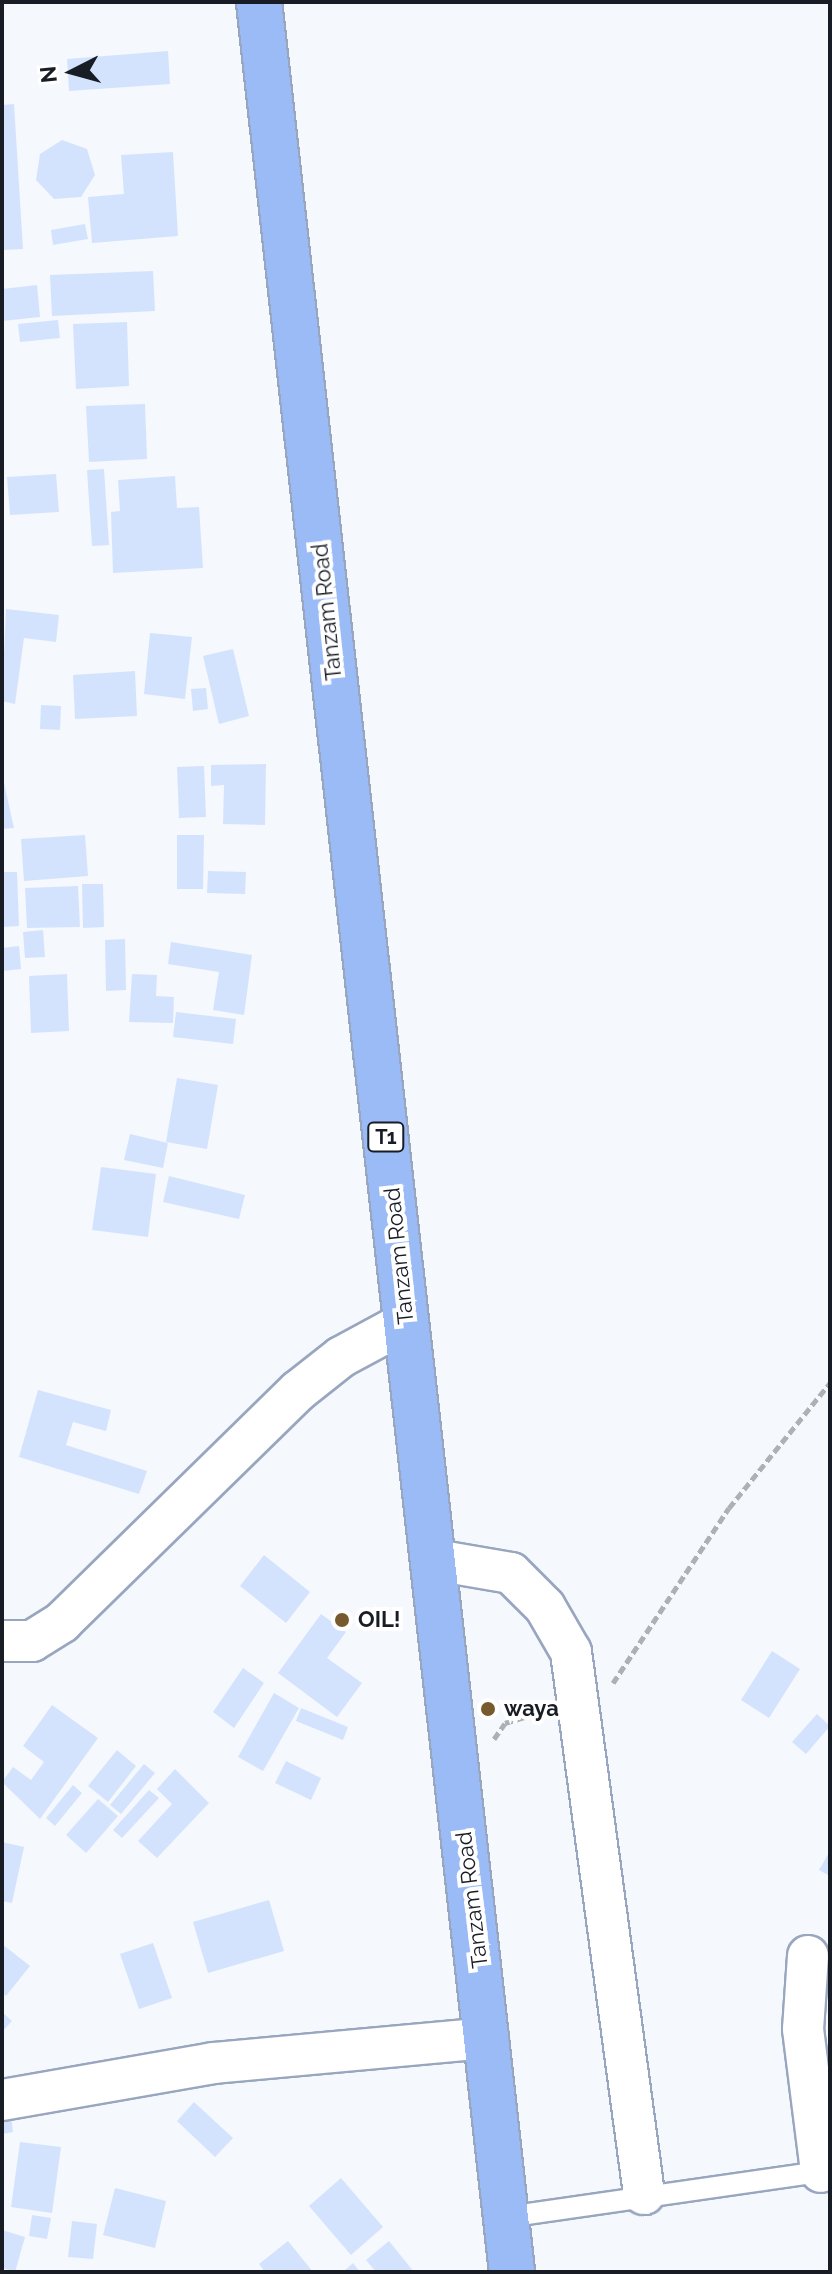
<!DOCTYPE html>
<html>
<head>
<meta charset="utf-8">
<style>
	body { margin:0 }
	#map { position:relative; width:832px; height:2274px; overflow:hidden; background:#f5f8fd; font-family:Raleway,sans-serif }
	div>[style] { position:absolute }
	.building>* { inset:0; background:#d4e3fd }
	.path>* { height:5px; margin-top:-2.5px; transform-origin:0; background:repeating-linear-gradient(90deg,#adb1b7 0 8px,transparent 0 12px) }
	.roads { filter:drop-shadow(2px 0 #99a6bf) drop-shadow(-2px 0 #99a6bf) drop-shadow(0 2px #99a6bf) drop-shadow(0 -2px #99a6bf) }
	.service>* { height:20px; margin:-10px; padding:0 10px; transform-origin:10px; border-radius:10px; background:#fff }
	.minor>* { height:40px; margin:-20px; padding:0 20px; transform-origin:20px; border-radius:20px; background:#fff }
	.trunk>* { height:44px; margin:-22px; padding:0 22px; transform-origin:22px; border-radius:22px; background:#9abbf6 }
	.dots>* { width:22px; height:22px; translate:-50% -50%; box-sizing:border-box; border:4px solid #fff; border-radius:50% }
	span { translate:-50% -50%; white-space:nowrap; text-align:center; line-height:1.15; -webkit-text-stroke:8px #fff; paint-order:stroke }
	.shield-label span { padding:2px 6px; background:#fff; border:2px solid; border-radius:6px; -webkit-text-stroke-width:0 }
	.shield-label { font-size:20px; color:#171c25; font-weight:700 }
	.street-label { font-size:22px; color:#171c25 }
	.poi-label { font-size:22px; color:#171c25; font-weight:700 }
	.left { translate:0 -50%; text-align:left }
	.frame { position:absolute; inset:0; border:4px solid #171c25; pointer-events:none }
	.north { position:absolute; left:32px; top:32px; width:80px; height:80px; -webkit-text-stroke:6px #fff; paint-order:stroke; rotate:264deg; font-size:22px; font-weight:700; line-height:32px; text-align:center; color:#171c25 }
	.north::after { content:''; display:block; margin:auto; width:28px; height:36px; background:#171c25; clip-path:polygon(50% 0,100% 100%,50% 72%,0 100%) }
</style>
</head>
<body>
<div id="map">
	<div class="building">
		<div style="clip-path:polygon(168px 51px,170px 84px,69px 91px,67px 59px)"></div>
		<div style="clip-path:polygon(14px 104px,23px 249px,2px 250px,2px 105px)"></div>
		<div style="clip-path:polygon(62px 140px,87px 149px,95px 175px,81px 197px,54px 199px,36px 180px,40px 154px)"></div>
		<div style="clip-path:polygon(173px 152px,178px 236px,92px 243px,88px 197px,124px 194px,121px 155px)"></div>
		<div style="clip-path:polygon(85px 224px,88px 239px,53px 245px,51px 230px)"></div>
		<div style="clip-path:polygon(153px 271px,155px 311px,52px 316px,50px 275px)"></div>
		<div style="clip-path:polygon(37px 285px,40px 317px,2px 321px,2px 289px)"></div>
		<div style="clip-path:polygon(58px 320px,60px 338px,20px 342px,18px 324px)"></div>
		<div style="clip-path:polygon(127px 322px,129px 386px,76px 389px,73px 324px)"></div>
		<div style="clip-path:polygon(145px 404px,147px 459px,89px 462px,86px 406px)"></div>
		<div style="clip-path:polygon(104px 469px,109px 545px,92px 546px,87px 470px)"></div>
		<div style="clip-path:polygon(56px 474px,59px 512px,10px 515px,7px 477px)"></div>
		<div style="clip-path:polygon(175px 476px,177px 508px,199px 507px,203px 568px,113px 573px,111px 512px,120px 511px,118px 480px)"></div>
		<div style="clip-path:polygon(6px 609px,59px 615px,56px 642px,24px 638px,15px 704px,2px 701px)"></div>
		<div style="clip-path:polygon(150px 633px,192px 637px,185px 699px,144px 694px)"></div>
		<div style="clip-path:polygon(233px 649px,249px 716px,219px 724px,203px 656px)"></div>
		<div style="clip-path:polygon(135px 671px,137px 716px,75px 719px,73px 675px)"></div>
		<div style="clip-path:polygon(206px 688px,208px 709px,193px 711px,191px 689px)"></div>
		<div style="clip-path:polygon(41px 705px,61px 706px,60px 730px,40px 729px)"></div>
		<div style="clip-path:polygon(266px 764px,265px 825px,223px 824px,224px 785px,211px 786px,211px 765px)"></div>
		<div style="clip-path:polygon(204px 766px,206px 817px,179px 818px,177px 767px)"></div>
		<div style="clip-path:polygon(2px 774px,14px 828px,2px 829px)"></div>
		<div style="clip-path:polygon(85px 835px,88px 876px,24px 881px,21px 839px)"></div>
		<div style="clip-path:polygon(177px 835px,204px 835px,203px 889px,177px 889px)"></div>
		<div style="clip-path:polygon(208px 871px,246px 872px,245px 894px,207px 893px)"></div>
		<div style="clip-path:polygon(2px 872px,17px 872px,19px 926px,2px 927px)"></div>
		<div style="clip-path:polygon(82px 884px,103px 884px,104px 927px,83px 928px)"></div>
		<div style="clip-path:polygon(78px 886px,80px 927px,27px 928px,25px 888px)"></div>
		<div style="clip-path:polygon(43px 930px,45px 957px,25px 958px,23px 932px)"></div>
		<div style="clip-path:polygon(125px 939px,126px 990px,106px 991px,105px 940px)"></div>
		<div style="clip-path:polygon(171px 942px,252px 955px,244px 1015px,213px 1010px,219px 972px,168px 964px)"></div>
		<div style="clip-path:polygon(19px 946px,21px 969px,2px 971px,2px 948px)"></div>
		<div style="clip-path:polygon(67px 974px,69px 1031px,31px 1033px,29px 976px)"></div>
		<div style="clip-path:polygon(132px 974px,157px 975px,156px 996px,174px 997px,173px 1023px,129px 1022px)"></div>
		<div style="clip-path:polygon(176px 1012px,236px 1019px,233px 1044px,173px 1037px)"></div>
		<div style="clip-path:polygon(177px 1078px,218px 1085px,207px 1149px,166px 1142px)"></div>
		<div style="clip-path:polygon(130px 1134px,168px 1143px,163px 1168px,124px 1160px)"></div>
		<div style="clip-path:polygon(101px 1167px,156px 1174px,148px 1237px,92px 1230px)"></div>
		<div style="clip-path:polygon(169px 1176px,245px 1195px,239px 1219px,163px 1202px)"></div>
		<div style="clip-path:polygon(38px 1390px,111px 1410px,106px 1431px,73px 1422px,66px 1445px,147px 1471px,139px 1494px,19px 1457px)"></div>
		<div style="clip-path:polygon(264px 1555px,310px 1592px,286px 1623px,240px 1586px)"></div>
		<div style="clip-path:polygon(321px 1614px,346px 1632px,327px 1658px,362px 1683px,337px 1717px,278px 1673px)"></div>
		<div style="clip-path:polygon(772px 1651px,800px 1669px,769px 1718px,741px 1700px)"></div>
		<div style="clip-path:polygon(243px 1668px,264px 1683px,234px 1728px,213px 1712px)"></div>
		<div style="clip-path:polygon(274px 1693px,299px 1708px,263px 1771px,238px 1757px)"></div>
		<div style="clip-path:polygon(52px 1705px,98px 1738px,40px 1819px,2px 1782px,13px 1767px,31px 1780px,44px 1762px,23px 1746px)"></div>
		<div style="clip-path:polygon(301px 1708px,348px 1727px,343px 1740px,296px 1721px)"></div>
		<div style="clip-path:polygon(817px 1714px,830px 1726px,806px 1754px,792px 1742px)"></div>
		<div style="clip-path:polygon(117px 1750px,136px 1766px,108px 1802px,88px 1786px)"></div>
		<div style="clip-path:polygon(286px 1761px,321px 1778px,311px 1800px,275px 1783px)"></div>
		<div style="clip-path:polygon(144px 1764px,155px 1773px,121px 1814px,110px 1805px)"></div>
		<div style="clip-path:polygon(175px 1769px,209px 1803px,157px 1858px,138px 1841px,172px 1804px,157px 1789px)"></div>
		<div style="clip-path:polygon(73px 1785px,82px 1793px,55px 1826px,46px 1818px)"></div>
		<div style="clip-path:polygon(149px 1790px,159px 1798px,122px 1838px,113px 1830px)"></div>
		<div style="clip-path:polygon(98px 1799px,118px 1816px,86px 1853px,66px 1835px)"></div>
		<div style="clip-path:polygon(2px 1842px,24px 1847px,12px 1903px,2px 1901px)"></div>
		<div style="clip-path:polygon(830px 1851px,830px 1876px,819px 1870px)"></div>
		<div style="clip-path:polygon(269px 1900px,284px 1951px,208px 1973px,193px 1922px)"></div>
		<div style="clip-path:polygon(153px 1943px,172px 1998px,139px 2009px,120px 1954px)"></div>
		<div style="clip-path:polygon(2px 1944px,30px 1966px,6px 1996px,2px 1992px)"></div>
		<div style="clip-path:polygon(2px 2012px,12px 2021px,2px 2032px)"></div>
		<div style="clip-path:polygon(194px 2102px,233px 2138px,215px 2157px,177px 2121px)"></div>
		<div style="clip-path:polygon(11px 2115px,13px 2132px,2px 2134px,2px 2117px)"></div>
		<div style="clip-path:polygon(20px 2142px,61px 2147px,52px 2213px,11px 2207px)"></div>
		<div style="clip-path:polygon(341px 2178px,383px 2227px,351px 2255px,309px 2206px)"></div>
		<div style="clip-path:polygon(115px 2188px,166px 2201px,155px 2248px,103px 2235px)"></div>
		<div style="clip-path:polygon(32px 2215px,51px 2218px,47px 2239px,29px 2236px)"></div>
		<div style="clip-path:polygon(72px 2221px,97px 2224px,93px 2259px,68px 2257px)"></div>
		<div style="clip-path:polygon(2px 2230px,25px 2237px,15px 2272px,2px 2268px)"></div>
		<div style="clip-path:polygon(288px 2241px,313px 2272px,265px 2272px,259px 2264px)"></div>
		<div style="clip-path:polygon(389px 2241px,414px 2272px,376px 2272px,366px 2260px)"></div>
		<div style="clip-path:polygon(353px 2263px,360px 2272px,343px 2272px)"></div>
	</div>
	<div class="path">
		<div style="left:613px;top:1683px;width:210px;rotate:-56.5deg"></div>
		<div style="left:729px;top:1508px;width:161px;rotate:-51.1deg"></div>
		<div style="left:494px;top:1739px;width:19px;rotate:-55deg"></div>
		<div style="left:505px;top:1723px;width:38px;rotate:-17deg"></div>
	</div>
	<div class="roads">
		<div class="service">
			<div style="left:507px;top:2217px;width:324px;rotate:-8.2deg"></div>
		</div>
		<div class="minor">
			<div style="left:435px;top:1560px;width:77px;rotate:9.7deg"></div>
			<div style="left:511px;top:1573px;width:48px;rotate:45deg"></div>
			<div style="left:545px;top:1607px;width:52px;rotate:60deg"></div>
			<div style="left:571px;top:1652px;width:547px;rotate:82.33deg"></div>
			<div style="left:2px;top:1641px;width:30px"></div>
			<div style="left:32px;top:1641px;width:36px;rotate:-32deg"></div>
			<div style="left:62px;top:1622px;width:330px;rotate:-44.4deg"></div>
			<div style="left:298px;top:1391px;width:55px;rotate:-38.3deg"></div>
			<div style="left:341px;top:1357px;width:74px;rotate:-28.3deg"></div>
			<div style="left:808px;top:1956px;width:73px;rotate:93.9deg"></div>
			<div style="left:803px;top:2029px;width:144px;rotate:82.8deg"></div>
			<div style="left:2px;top:2100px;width:214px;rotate:-9.9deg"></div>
			<div style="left:213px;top:2063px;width:276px;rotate:-5.2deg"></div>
		</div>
		<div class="trunk">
			<div style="left:259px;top:2px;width:2284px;rotate:83.64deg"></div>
		</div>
	</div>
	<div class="dots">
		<div style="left:342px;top:1620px;background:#775b2e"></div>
		<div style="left:488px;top:1709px;background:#775b2e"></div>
	</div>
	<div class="shield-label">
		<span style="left:386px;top:1137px">T1</span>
	</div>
	<div class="street-label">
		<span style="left:327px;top:612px;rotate:-96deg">Tanzam Road</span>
		<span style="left:399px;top:1256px;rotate:-96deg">Tanzam Road</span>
		<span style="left:472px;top:1900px;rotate:-97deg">Tanzam Road</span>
	</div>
	<div class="poi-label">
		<span class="left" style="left:358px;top:1620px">OIL!</span>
		<span class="left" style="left:504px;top:1709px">waya</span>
	</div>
	<div class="frame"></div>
	<div class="north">N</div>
</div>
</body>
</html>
